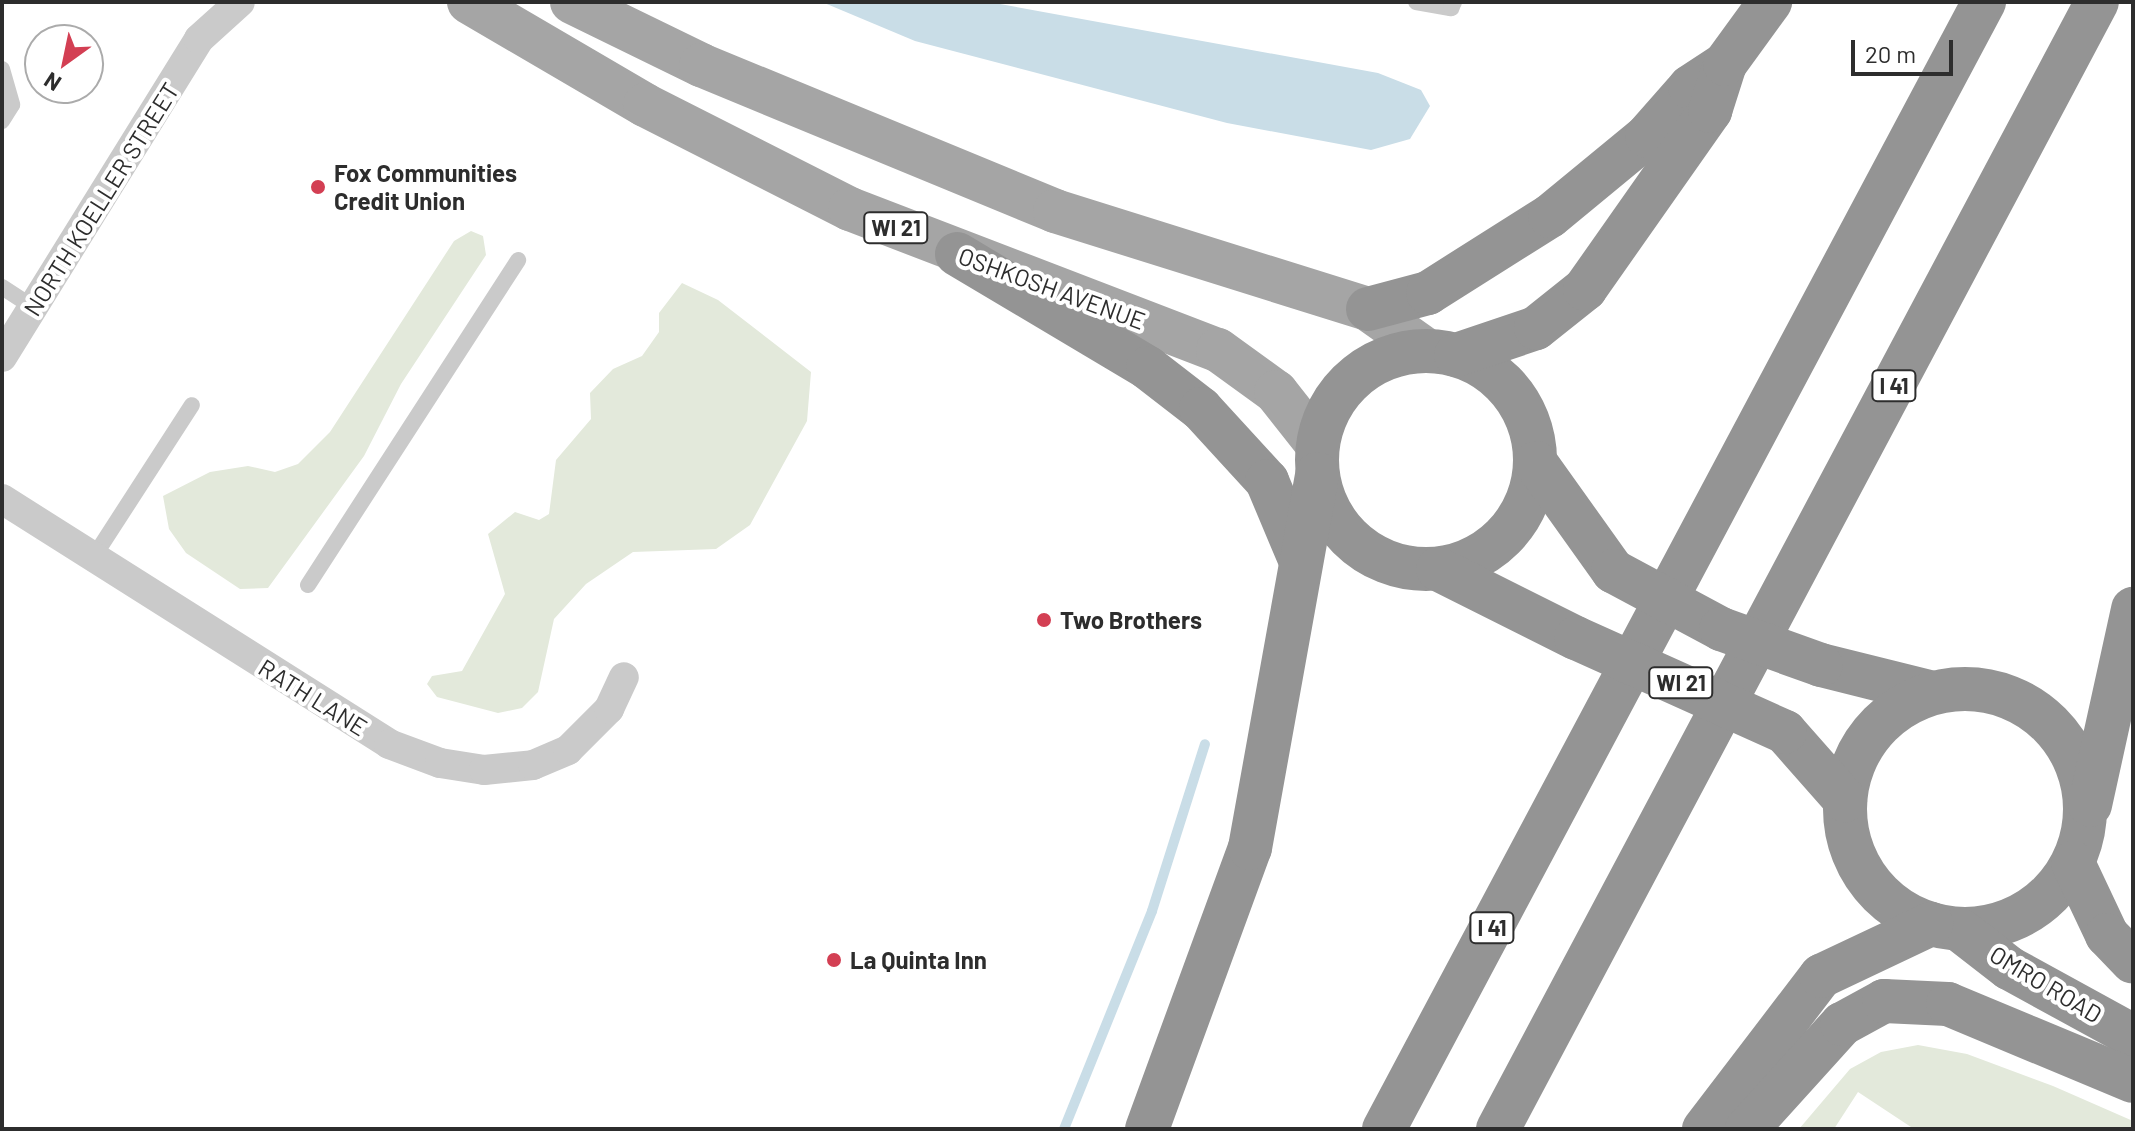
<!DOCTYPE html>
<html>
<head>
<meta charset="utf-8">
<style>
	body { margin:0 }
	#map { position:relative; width:2135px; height:1131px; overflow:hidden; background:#fff; font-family:Barlow,sans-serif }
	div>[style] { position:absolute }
	.green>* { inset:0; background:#e3e9db }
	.water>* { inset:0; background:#c9dde7 }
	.stream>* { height:10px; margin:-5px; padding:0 5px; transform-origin:5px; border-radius:5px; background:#c9dde7 }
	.lane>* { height:16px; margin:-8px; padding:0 8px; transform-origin:8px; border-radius:8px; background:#cacaca }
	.street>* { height:30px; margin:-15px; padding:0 15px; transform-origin:15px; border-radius:15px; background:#cacaca }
	.primary>* { height:44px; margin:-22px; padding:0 22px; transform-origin:22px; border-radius:22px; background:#a5a5a5 }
	.highway>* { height:44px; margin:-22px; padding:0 22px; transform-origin:22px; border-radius:22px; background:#949494 }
	.highway>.ring { margin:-22px; padding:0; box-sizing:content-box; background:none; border:44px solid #949494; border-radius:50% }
	.highway-bridge>* { height:44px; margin:-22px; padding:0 22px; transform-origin:22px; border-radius:22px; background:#949494 }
	.dots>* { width:22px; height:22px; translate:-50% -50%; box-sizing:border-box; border:4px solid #fff; border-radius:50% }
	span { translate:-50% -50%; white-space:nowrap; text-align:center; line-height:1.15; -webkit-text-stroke:8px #fff; paint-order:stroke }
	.shield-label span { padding:2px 6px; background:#fff; border:2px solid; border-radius:6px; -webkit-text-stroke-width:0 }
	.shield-label { font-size:22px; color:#2d2d2d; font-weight:700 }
	.poi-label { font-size:24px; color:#2d2d2d; font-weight:700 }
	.left { translate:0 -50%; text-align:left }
	.street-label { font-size:24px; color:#2d2d2d }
	.frame { position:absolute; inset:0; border:4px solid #2d2d2d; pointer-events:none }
	.north { position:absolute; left:24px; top:24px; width:80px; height:80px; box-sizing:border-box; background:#fff; border:2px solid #ababab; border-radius:50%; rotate:213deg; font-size:22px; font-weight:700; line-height:32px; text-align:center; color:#2d2d2d }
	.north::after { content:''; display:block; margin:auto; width:28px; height:36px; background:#d33f53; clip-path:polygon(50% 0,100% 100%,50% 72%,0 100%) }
	.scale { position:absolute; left:1851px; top:40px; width:102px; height:36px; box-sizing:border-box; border:4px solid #2d2d2d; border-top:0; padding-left:10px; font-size:24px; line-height:28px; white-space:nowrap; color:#2d2d2d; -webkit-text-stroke:6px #fff; paint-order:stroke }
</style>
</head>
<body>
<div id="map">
	<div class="green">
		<div style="clip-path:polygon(471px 231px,483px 236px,486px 255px,401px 384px,364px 456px,268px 588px,240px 589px,186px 553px,169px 529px,163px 496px,210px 472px,248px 466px,275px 472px,298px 464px,330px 432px,454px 241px)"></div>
		<div style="clip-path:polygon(682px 283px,718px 300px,811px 372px,807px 421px,750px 525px,716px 549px,633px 552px,586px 584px,554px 619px,538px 692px,522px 708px,498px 713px,437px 697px,427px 684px,432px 676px,462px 671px,505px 594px,488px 534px,515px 512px,539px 520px,549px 514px,556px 460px,591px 419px,590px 393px,613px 369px,642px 356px,659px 332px,659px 313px)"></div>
		<div style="clip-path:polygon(1918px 1045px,1967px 1054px,2053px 1086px,2133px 1121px,2133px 1129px,1914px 1129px,1858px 1092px,1834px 1129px,1799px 1129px,1850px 1069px,1881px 1052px)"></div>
	</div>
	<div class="water">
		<div style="clip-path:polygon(822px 2px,989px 2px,1378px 73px,1421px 90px,1430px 106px,1410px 139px,1371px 150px,1227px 123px,915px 41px)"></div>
	</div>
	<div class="stream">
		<div style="left:1064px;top:1129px;width:235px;rotate:-68deg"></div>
		<div style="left:1152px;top:911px;width:175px;rotate:-72.4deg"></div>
	</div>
	<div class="lane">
		<div style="left:1416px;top:2px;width:36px;rotate:10deg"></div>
		<div style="left:1451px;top:8px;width:7px;rotate:-63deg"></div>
		<div style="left:2px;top:69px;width:37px;rotate:74deg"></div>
		<div style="left:12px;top:105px;width:19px;rotate:122deg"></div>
		<div style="left:2px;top:287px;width:38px;rotate:33deg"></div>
		<div style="left:93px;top:558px;width:182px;rotate:-57.1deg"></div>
		<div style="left:308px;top:585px;width:387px;rotate:-57.1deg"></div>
	</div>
	<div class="street">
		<div style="left:2px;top:357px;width:374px;rotate:-58.2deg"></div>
		<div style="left:199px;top:39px;width:55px;rotate:-42.1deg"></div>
		<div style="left:2px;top:499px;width:458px;rotate:32.3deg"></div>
		<div style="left:389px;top:744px;width:54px;rotate:20.4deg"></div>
		<div style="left:440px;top:763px;width:45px;rotate:9deg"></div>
		<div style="left:484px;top:770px;width:49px;rotate:-5.8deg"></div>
		<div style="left:533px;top:765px;width:38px;rotate:-23deg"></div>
		<div style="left:568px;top:750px;width:58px;rotate:-45deg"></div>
		<div style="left:609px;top:709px;width:35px;rotate:-65deg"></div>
	</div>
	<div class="primary">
		<div style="left:469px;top:2px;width:204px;rotate:30.3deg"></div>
		<div style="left:645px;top:105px;width:230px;rotate:26.9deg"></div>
		<div style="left:850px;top:209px;width:394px;rotate:21deg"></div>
		<div style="left:1218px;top:350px;width:72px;rotate:35.9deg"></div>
		<div style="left:1276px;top:392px;width:66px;rotate:51.7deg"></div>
		<div style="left:572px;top:2px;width:144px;rotate:26deg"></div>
		<div style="left:701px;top:65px;width:383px;rotate:22.4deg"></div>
		<div style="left:1055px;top:211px;width:328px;rotate:17.4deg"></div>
		<div style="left:1368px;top:309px;width:71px;rotate:35.3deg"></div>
	</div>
	<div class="highway">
		<div style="left:957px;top:254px;width:222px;rotate:30.8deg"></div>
		<div style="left:1148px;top:368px;width:67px;rotate:37.7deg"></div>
		<div style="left:1201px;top:409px;width:98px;rotate:47.5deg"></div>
		<div style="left:1267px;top:481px;width:82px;rotate:67.2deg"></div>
		<div style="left:1368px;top:309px;width:62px;rotate:-14.9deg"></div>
		<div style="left:1428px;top:293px;width:144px;rotate:-32.3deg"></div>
		<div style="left:1550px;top:216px;width:126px;rotate:-39.5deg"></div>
		<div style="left:1647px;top:136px;width:65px;rotate:-48.7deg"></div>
		<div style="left:1690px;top:87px;width:42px;rotate:-33.3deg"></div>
		<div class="ring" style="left:1317px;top:351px;width:174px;height:174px"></div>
		<div style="left:1456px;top:355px;width:84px;rotate:-18.6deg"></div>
		<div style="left:1536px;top:328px;width:63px;rotate:-38.5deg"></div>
		<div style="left:1585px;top:289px;width:218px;rotate:-54.9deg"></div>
		<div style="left:1710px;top:111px;width:49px;rotate:-72.3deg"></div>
		<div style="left:1725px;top:64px;width:77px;rotate:-54deg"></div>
		<div style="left:1536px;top:463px;width:133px;rotate:54.5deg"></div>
		<div style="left:1438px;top:569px;width:154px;rotate:26.6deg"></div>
		<div style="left:1821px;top:665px;width:115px;rotate:14deg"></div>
		<div class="ring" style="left:1845px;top:689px;width:196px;height:196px"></div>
		<div style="left:1785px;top:732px;width:91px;rotate:48.6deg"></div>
		<div style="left:2090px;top:805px;width:201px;rotate:-77.6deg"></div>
		<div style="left:2073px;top:863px;width:80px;rotate:64.7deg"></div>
		<div style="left:2107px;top:935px;width:37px;rotate:46deg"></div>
		<div style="left:1960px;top:930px;width:62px;rotate:37.8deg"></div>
		<div style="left:2009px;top:968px;width:141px;rotate:28.7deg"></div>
		<div style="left:1147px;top:1129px;width:299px;rotate:-69.9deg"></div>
		<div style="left:1250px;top:848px;width:380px;rotate:-79.8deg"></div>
		<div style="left:1384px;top:1129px;width:1277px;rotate:-61.97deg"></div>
		<div style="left:1498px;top:1129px;width:1276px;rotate:-62.01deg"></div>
		<div style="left:1704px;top:1129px;width:193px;rotate:-52.6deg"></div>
		<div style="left:1821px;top:976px;width:122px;rotate:-25.3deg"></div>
		<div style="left:1747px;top:1129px;width:142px;rotate:-47.9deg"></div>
		<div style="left:1842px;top:1024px;width:48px;rotate:-28.7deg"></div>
		<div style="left:1884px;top:1001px;width:64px;rotate:2.7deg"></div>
		<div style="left:1948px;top:1004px;width:200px;rotate:22.6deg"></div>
	</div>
	<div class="highway-bridge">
		<div style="left:1613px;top:571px;width:123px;rotate:28.2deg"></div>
		<div style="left:1721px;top:629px;width:106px;rotate:19.8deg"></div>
		<div style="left:1576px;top:638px;width:229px;rotate:24.2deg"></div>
	</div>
	<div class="dots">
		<div style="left:318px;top:187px;background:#d33f53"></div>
		<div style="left:1044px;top:620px;background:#d33f53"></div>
		<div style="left:834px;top:960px;background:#d33f53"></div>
	</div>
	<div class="shield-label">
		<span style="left:896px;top:228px">WI 21</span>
		<span style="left:1894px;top:386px">I 41</span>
		<span style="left:1681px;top:683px">WI 21</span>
		<span style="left:1492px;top:928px">I 41</span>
	</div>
	<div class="poi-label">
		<span class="left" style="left:334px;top:187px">Fox Communities<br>Credit Union</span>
		<span class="left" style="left:1060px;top:620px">Two Brothers</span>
		<span class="left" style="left:850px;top:960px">La Quinta Inn</span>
	</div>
	<div class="street-label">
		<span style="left:101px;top:199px;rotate:-58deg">NORTH KOELLER STREET</span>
		<span style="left:1052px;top:288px;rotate:20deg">OSHKOSH AVENUE</span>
		<span style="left:313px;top:697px;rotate:32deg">RATH LANE</span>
		<span style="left:2046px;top:984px;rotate:31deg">OMRO ROAD</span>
	</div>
	<div class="frame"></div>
	<div class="north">N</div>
	<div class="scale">20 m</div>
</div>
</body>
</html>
